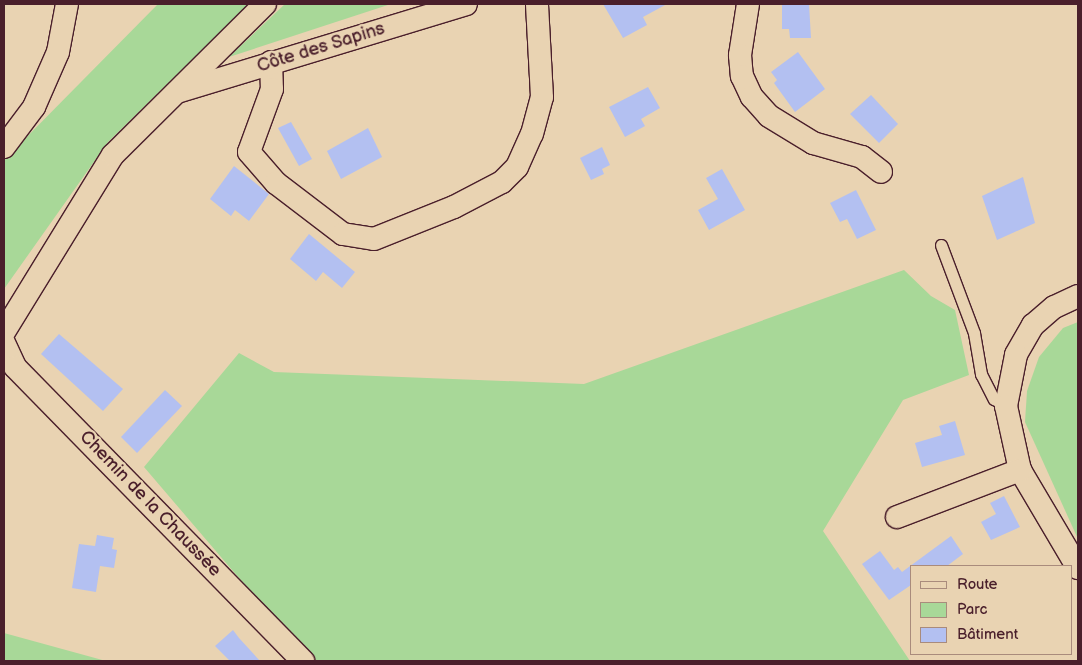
<!DOCTYPE html>
<html>
<head>
<meta charset="utf-8">
<style>
	body { margin:0 }
	#map { position:relative; width:1082px; height:665px; overflow:hidden; background:#e9d3b2; font-family:"Balsamiq Sans",sans-serif }
	div>[style] { position:absolute }
	.green>* { inset:0; background:#a8d898 }
	.building>* { inset:0; background:#b3c0f1 }
	.roads { filter:drop-shadow(1px 0 #4a1f2b) drop-shadow(-1px 0 #4a1f2b) drop-shadow(0 1px #4a1f2b) drop-shadow(0 -1px #4a1f2b) }
	.lane>* { height:11px; margin:-5.5px; padding:0 5.5px; transform-origin:5.5px; border-radius:5.5px; background:#e9d3b2 }
	.street>* { height:22px; margin:-11px; padding:0 11px; transform-origin:11px; border-radius:11px; background:#e9d3b2 }
	span { translate:-50% -50%; white-space:nowrap; text-align:center; line-height:1.15; -webkit-text-stroke:4.5px #e9d3b2; paint-order:stroke }
	.street-label { font-size:18px; color:#4a1f2b }
	.frame { position:absolute; inset:0; border:5px solid #4a1f2b; pointer-events:none }
	.legend { position:absolute; left:910px; top:565px; width:162px; height:90px; box-sizing:border-box; background:#e9d3b2; border:1px solid #a98b7c; margin:0; padding:6px 9px; list-style:none; font-size:15px; color:#4a1f2b }
	.legend li { display:flex; align-items:center; gap:10px; height:25px }
	.legend b { width:25px; border:1px solid #a98b7c }
</style>
</head>
<body>
<div id="map">
	<div class="green">
		<div style="clip-path:polygon(158px 4px,249px 4px,108px 142px,4px 289px,4px 160px)"></div>
		<div style="clip-path:polygon(285px 4px,391px 4px,229px 57px)"></div>
		<div style="clip-path:polygon(904px 270px,931px 296px,955px 310px,969px 375px,903px 400px,823px 531px,910px 661px,316px 661px,303px 653px,144px 467px,239px 353px,274px 372px,584px 384px)"></div>
		<div style="clip-path:polygon(1078px 322px,1078px 539px,1025px 422px,1027px 391px,1039px 357px,1063px 328px)"></div>
		<div style="clip-path:polygon(4px 633px,106px 661px,4px 661px)"></div>
	</div>
	<div class="building">
		<div style="clip-path:polygon(603px 4px,667px 4px,643px 17px,647px 25px,623px 38px)"></div>
		<div style="clip-path:polygon(782px 4px,809px 4px,811px 38px,790px 38px,789px 29px,782px 29px)"></div>
		<div style="clip-path:polygon(798px 52px,825px 89px,795px 112px,774px 83px,777px 80px,771px 72px)"></div>
		<div style="clip-path:polygon(648px 87px,660px 108px,641px 119px,645px 126px,625px 137px,609px 107px)"></div>
		<div style="clip-path:polygon(871px 95px,898px 124px,879px 143px,850px 114px)"></div>
		<div style="clip-path:polygon(291px 122px,312px 159px,299px 166px,278px 128px)"></div>
		<div style="clip-path:polygon(368px 128px,382px 157px,341px 179px,327px 151px)"></div>
		<div style="clip-path:polygon(602px 147px,610px 165px,602px 169px,604px 174px,591px 180px,580px 158px)"></div>
		<div style="clip-path:polygon(234px 166px,269px 194px,249px 221px,235px 210px,231px 216px,210px 199px)"></div>
		<div style="clip-path:polygon(722px 169px,745px 210px,709px 230px,698px 210px,718px 199px,706px 178px)"></div>
		<div style="clip-path:polygon(1023px 177px,1035px 223px,997px 240px,982px 196px)"></div>
		<div style="clip-path:polygon(856px 190px,876px 230px,857px 239px,847px 219px,840px 222px,830px 203px)"></div>
		<div style="clip-path:polygon(309px 234px,355px 272px,342px 288px,323px 272px,316px 281px,290px 259px)"></div>
		<div style="clip-path:polygon(59px 334px,123px 389px,103px 411px,41px 354px)"></div>
		<div style="clip-path:polygon(165px 390px,182px 406px,137px 453px,121px 437px)"></div>
		<div style="clip-path:polygon(955px 421px,965px 455px,922px 467px,915px 443px,942px 435px,939px 426px)"></div>
		<div style="clip-path:polygon(1004px 496px,1020px 527px,991px 540px,981px 522px,996px 514px,990px 503px)"></div>
		<div style="clip-path:polygon(97px 535px,114px 538px,112px 549px,117px 550px,114px 568px,100px 566px,96px 592px,72px 588px,79px 544px,95px 546px)"></div>
		<div style="clip-path:polygon(951px 536px,963px 554px,947px 566px,911px 566px,911px 585px,889px 600px,862px 564px,880px 551px,894px 570px,898px 567px,902px 572px)"></div>
		<div style="clip-path:polygon(233px 630px,239px 638px,260px 661px,230px 661px,215px 646px)"></div>
	</div>
	<div class="roads">
		<div class="lane">
			<div style="left:941px;top:245px;width:94px;rotate:69.4deg"></div>
			<div style="left:974px;top:333px;width:42px;rotate:80.3deg"></div>
			<div style="left:981px;top:374px;width:28px;rotate:63deg"></div>
			<div style="left:994px;top:399px;width:14px;rotate:30deg"></div>
		</div>
		<div class="street">
			<div style="left:748px;top:4px;width:52px;rotate:98.9deg"></div>
			<div style="left:740px;top:55px;width:21px;rotate:85deg"></div>
			<div style="left:742px;top:76px;width:23px;rotate:65deg"></div>
			<div style="left:752px;top:97px;width:25px;rotate:48deg"></div>
			<div style="left:769px;top:116px;width:52px;rotate:31.5deg"></div>
			<div style="left:813px;top:143px;width:51px;rotate:15.9deg"></div>
			<div style="left:862px;top:157px;width:24px;rotate:38deg"></div>
			<div style="left:271px;top:62px;width:27px;rotate:88deg"></div>
			<div style="left:272px;top:89px;width:67px;rotate:110.1deg"></div>
			<div style="left:249px;top:152px;width:41px;rotate:48.9deg"></div>
			<div style="left:276px;top:183px;width:84px;rotate:37.3deg"></div>
			<div style="left:343px;top:234px;width:31px;rotate:9deg"></div>
			<div style="left:374px;top:239px;width:86px;rotate:-21.8deg"></div>
			<div style="left:454px;top:207px;width:54px;rotate:-27.5deg"></div>
			<div style="left:502px;top:182px;width:21px;rotate:-45deg"></div>
			<div style="left:517px;top:167px;width:36px;rotate:-66deg"></div>
			<div style="left:532px;top:134px;width:38px;rotate:-75deg"></div>
			<div style="left:542px;top:97px;width:93px;rotate:-93.1deg"></div>
			<div style="left:177px;top:92px;width:302px;rotate:-16.9deg"></div>
			<div style="left:4px;top:147px;width:50px;rotate:-53.1deg"></div>
			<div style="left:34px;top:107px;width:60px;rotate:-66.4deg"></div>
			<div style="left:58px;top:52px;width:49px;rotate:-79.4deg"></div>
			<div style="left:1078px;top:296px;width:26px;rotate:155deg"></div>
			<div style="left:1054px;top:307px;width:28px;rotate:139deg"></div>
			<div style="left:1033px;top:325px;width:34px;rotate:120deg"></div>
			<div style="left:1016px;top:355px;width:52px;rotate:101.1deg"></div>
			<div style="left:1006px;top:406px;width:66px;rotate:77.7deg"></div>
			<div style="left:1020px;top:470px;width:114px;rotate:59.4deg"></div>
			<div style="left:4px;top:332px;width:208px;rotate:-58.4deg"></div>
			<div style="left:113px;top:155px;width:214px;rotate:-44.8deg"></div>
			<div style="left:4px;top:343px;width:26px;rotate:65deg"></div>
			<div style="left:15px;top:367px;width:412px;rotate:45.6deg"></div>
			<div style="left:897px;top:517px;width:132px;rotate:-20.9deg"></div>
		</div>
	</div>
	<div class="street-label">
		<span style="left:321px;top:48px;rotate:-17deg">Côte des Sapins</span>
		<span style="left:150px;top:504px;rotate:46deg">Chemin de la Chaussée</span>
	</div>
	<div class="frame"></div>
	<ul class="legend">
	<li><b style="height:6px;background:#e9d3b2"></b>Route</li>
	<li><b style="height:14px;background:#a8d898"></b>Parc</li>
	<li><b style="height:14px;background:#b3c0f1"></b>Bâtiment</li>
	</ul>
</div>
</body>
</html>
